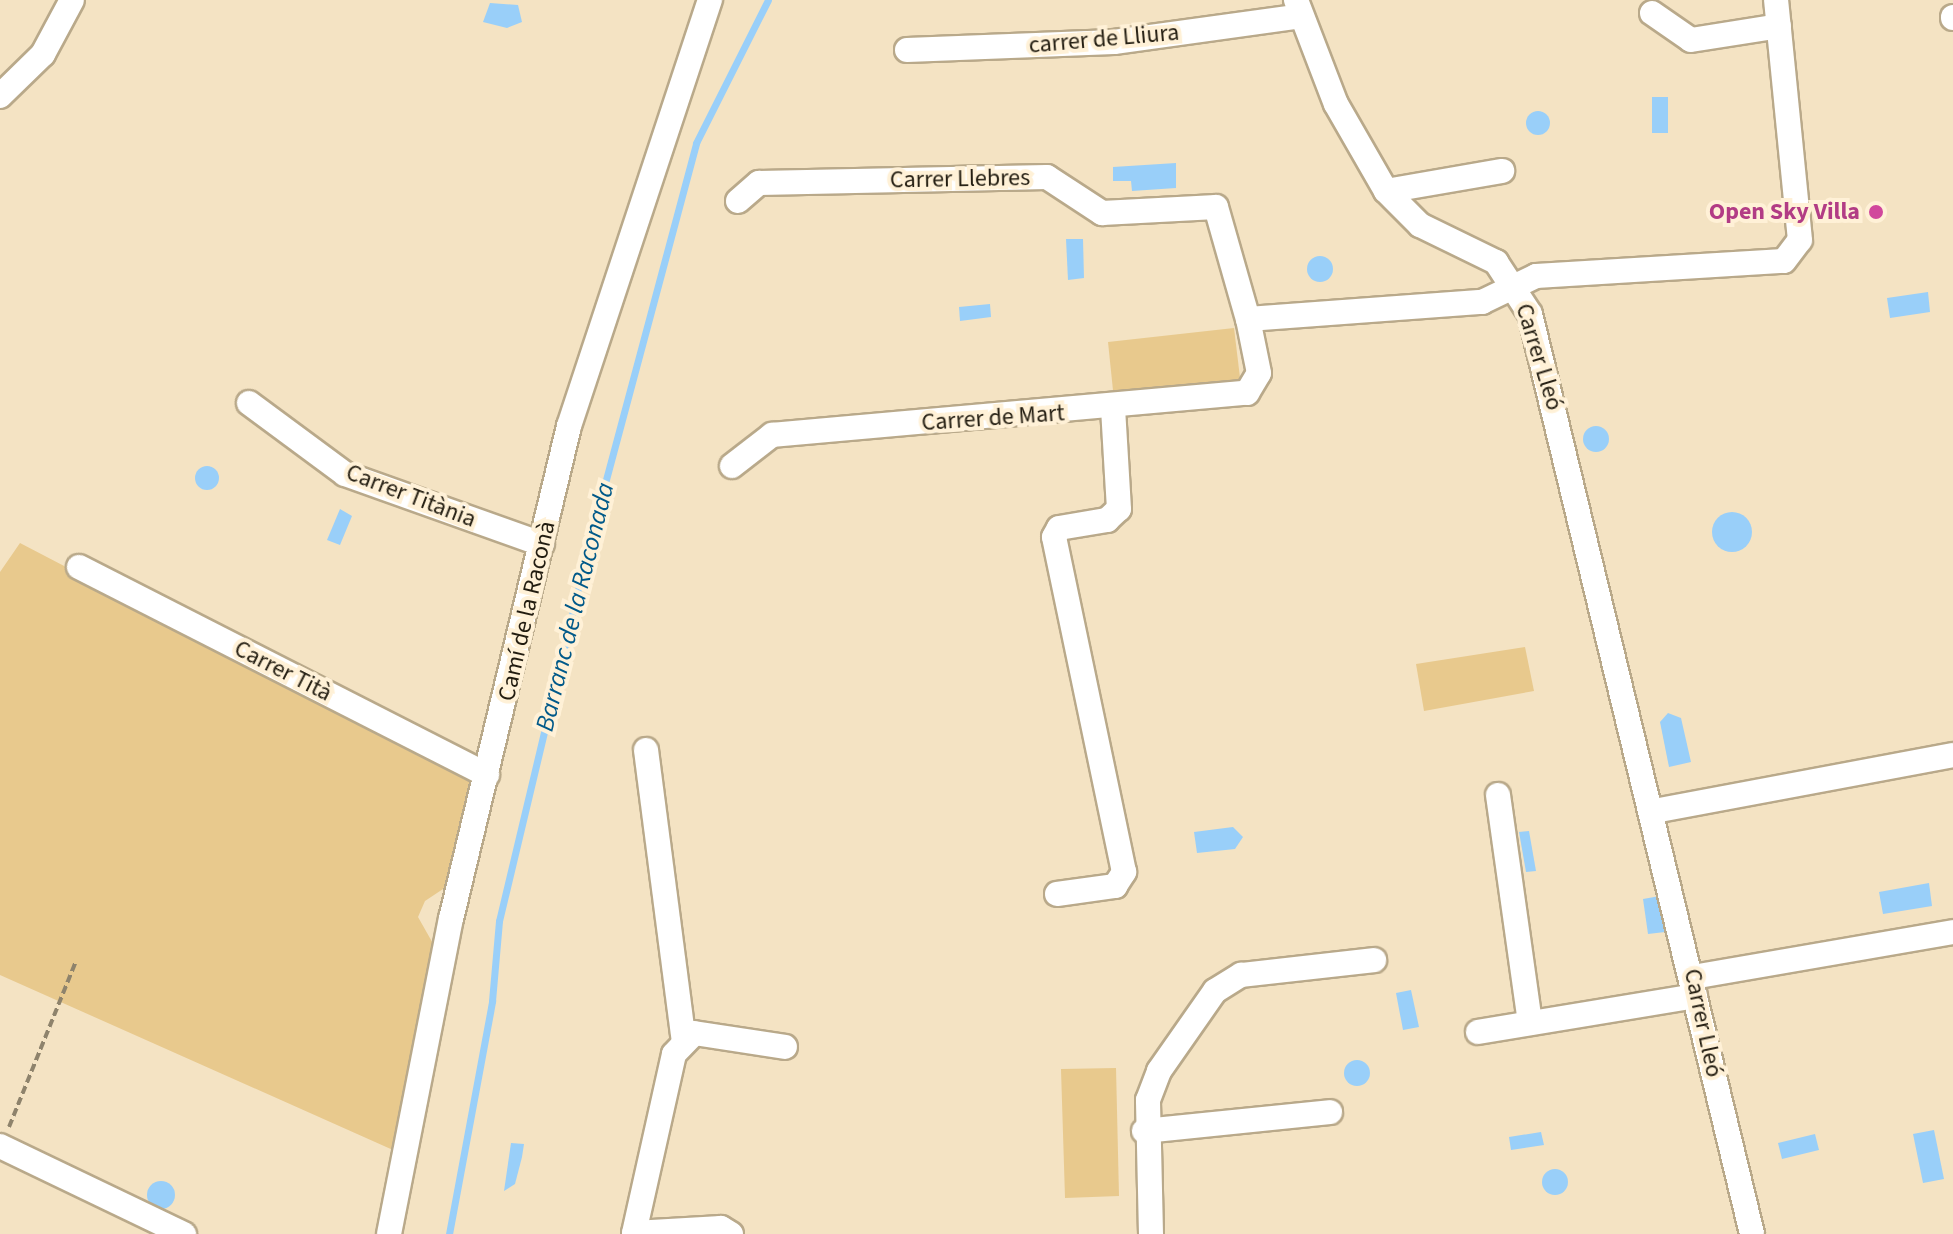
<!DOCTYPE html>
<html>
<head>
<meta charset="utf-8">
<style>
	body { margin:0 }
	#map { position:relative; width:1953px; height:1234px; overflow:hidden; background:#f4e3c3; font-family:"Source Sans 3",sans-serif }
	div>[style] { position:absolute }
	.green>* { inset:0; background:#e8c98d }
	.water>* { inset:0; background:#99cff9 }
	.round { border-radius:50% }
	.stream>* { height:7px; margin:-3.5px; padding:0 3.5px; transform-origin:3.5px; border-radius:3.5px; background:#99cff9 }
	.path>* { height:4px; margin-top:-2px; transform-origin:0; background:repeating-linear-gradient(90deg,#8e836c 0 8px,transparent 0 12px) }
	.roads { filter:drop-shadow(2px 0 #b9a98a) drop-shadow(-2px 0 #b9a98a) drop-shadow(0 2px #b9a98a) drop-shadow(0 -2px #b9a98a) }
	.minor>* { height:24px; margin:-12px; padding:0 12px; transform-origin:12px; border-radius:12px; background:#fff }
	.dots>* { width:22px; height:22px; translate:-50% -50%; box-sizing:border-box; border:4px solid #fff1d7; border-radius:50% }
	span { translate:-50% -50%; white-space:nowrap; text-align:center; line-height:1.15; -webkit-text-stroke:8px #fff1d7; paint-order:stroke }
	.street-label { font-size:24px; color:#221c10 }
	.hotel-label { font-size:24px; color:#b23c85; font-weight:700 }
	.right { translate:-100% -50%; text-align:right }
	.water-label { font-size:26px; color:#015989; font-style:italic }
</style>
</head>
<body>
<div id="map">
	<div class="green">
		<div style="clip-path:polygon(1234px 328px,1241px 386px,1114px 400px,1108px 342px)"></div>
		<div style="clip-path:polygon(20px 543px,477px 781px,446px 887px,425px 901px,418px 917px,435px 947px,393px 1150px,0 975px,0 572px)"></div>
		<div style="clip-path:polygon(1525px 647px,1534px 691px,1424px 711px,1416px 664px)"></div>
		<div style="clip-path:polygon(1116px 1068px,1119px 1196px,1065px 1198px,1061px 1069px)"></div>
	</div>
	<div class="water">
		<div style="clip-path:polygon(490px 3px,518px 5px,522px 22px,507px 28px,483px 22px)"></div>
		<div style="clip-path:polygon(1652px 97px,1668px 97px,1668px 133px,1652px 133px)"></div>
		<div class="round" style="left:1526px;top:111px;width:24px;height:24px"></div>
		<div style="clip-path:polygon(1176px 163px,1176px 188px,1132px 191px,1131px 181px,1113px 181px,1113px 167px)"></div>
		<div style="clip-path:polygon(1066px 239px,1083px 239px,1084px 278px,1068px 280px)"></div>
		<div class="round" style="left:1307px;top:256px;width:26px;height:26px"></div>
		<div style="clip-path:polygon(1928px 292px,1930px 312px,1890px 318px,1887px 298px)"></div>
		<div style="clip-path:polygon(990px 304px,991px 317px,960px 321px,959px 307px)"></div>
		<div class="round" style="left:1583px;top:426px;width:26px;height:26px"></div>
		<div class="round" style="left:195px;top:466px;width:24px;height:24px"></div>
		<div style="clip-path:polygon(340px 509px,352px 516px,340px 545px,327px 540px)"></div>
		<div class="round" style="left:1712px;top:512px;width:40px;height:40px"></div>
		<div style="clip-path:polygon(1668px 713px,1681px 718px,1691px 762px,1669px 767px,1660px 722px)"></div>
		<div style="clip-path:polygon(1233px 827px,1243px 837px,1235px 849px,1197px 853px,1194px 832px)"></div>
		<div style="clip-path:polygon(1529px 831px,1536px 871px,1526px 872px,1519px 832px)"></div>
		<div style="clip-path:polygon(1929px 883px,1932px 906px,1883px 914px,1879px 892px)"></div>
		<div style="clip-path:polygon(1660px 896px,1665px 932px,1648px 934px,1643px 899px)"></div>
		<div style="clip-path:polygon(1411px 990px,1419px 1027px,1403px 1030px,1396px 993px)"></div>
		<div class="round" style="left:1344px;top:1060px;width:26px;height:26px"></div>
		<div style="clip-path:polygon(1934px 1130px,1944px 1179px,1923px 1183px,1913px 1134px)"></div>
		<div style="clip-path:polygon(1541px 1132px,1544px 1145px,1511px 1150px,1509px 1137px)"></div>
		<div style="clip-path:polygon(1815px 1134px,1819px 1150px,1782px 1159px,1778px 1143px)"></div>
		<div style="clip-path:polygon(511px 1143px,524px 1144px,522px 1157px,515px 1184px,504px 1191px)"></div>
		<div class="round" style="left:1542px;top:1169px;width:26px;height:26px"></div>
		<div class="round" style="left:147px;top:1181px;width:28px;height:28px"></div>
	</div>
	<div class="stream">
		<div style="left:449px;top:1234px;width:237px;rotate:-79.5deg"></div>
		<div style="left:492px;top:1001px;width:80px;rotate:-85deg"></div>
		<div style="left:499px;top:921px;width:389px;rotate:-76.6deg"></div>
		<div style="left:589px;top:543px;width:414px;rotate:-75deg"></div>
		<div style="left:696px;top:143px;width:160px;rotate:-63.3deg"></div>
	</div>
	<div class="path">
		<div style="left:9px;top:1127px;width:179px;rotate:-68deg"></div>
	</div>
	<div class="roads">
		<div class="minor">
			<div style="left:1296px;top:0;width:111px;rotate:69deg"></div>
			<div style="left:1336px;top:104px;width:100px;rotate:60.1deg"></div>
			<div style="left:1386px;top:191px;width:48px;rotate:45deg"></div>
			<div style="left:1420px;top:225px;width:85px;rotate:26deg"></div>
			<div style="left:1496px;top:262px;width:62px;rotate:56.8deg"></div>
			<div style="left:1530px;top:314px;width:946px;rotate:76.43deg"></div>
			<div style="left:1652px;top:13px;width:47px;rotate:34.7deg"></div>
			<div style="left:1691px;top:40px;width:89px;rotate:-9deg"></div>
			<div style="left:1953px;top:17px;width:1px;rotate:90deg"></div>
			<div style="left:907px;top:50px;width:207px;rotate:-2.2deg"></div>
			<div style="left:1114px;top:42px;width:189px;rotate:-7.9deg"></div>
			<div style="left:0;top:96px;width:60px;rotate:-44.3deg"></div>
			<div style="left:43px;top:54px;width:61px;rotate:-61.8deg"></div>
			<div style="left:1386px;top:191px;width:118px;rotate:-9.8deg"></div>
			<div style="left:738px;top:201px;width:28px;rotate:-41deg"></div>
			<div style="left:759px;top:183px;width:288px;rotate:-1.2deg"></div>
			<div style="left:1047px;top:177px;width:66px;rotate:33.2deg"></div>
			<div style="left:1102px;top:213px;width:114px;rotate:-3deg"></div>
			<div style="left:1216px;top:207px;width:116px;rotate:74.1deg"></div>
			<div style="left:1248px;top:319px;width:235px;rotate:-4.2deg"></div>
			<div style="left:1482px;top:302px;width:60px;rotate:-25.7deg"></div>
			<div style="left:1536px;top:276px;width:248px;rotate:-3.5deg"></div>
			<div style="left:1784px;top:261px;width:26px;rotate:-53deg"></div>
			<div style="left:1800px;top:240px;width:241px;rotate:-95.7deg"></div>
			<div style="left:249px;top:403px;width:119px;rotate:36.5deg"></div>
			<div style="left:345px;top:474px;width:209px;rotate:19.6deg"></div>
			<div style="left:732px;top:466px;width:51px;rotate:-37.8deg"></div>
			<div style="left:772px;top:435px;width:477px;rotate:-5.1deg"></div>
			<div style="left:1247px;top:393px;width:23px;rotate:-59deg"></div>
			<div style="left:1259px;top:373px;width:55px;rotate:-101.5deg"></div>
			<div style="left:79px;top:567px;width:458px;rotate:27deg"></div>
			<div style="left:646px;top:750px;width:293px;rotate:82.6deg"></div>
			<div style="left:1498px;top:795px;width:230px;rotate:82deg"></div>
			<div style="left:1654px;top:811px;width:304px;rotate:-10.6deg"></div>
			<div style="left:1057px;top:894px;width:59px;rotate:-7.9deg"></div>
			<div style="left:1115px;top:886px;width:17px;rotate:-57deg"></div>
			<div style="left:1124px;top:872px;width:342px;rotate:-101.8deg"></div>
			<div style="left:1054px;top:537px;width:10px;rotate:-61deg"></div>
			<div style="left:1059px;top:528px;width:49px;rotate:-9.5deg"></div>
			<div style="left:1107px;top:520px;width:16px;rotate:-43deg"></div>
			<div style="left:1119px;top:509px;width:100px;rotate:-93.4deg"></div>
			<div style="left:1693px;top:977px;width:264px;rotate:-9.8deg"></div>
			<div style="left:1478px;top:1032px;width:220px;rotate:-9.4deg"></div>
			<div style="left:1144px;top:1131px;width:187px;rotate:-5.8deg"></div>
			<div style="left:0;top:1146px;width:204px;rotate:25.6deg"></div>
			<div style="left:389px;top:1234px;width:321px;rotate:-78.9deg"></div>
			<div style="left:451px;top:919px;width:507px;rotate:-76.54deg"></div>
			<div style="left:569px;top:426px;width:449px;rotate:-71.7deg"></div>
			<div style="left:731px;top:1234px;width:12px;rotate:-149deg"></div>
			<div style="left:721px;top:1228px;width:87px;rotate:176.7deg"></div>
			<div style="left:634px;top:1233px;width:183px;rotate:-77.4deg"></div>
			<div style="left:674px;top:1054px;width:29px;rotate:-46deg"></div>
			<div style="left:694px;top:1033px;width:92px;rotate:8.7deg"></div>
			<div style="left:1151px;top:1234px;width:134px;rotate:-91.3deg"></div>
			<div style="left:1148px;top:1100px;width:31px;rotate:-69deg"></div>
			<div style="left:1159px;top:1071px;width:98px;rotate:-55deg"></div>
			<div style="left:1215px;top:991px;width:31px;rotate:-32deg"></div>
			<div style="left:1241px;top:975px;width:134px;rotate:-6.4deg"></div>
		</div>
	</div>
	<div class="dots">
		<div style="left:1876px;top:212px;background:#d1479c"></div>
	</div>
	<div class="street-label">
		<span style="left:1104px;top:39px;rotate:-5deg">carrer de Lliura</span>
		<span style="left:960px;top:179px;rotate:-1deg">Carrer Llebres</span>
		<span style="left:1539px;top:357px;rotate:73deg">Carrer Lleó</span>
		<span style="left:993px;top:418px;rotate:-4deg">Carrer de Mart</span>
		<span style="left:411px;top:496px;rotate:21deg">Carrer Titània</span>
		<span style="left:527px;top:611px;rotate:-77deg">Camí de la Raconà</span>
		<span style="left:283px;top:671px;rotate:27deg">Carrer Tità</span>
		<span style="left:1703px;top:1023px;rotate:78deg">Carrer Lleó</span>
	</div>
	<div class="hotel-label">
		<span class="right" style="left:1860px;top:212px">Open Sky Villa</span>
	</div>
	<div class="water-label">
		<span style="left:575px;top:607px;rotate:-76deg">Barranc de la Raconada</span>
	</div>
</div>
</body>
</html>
